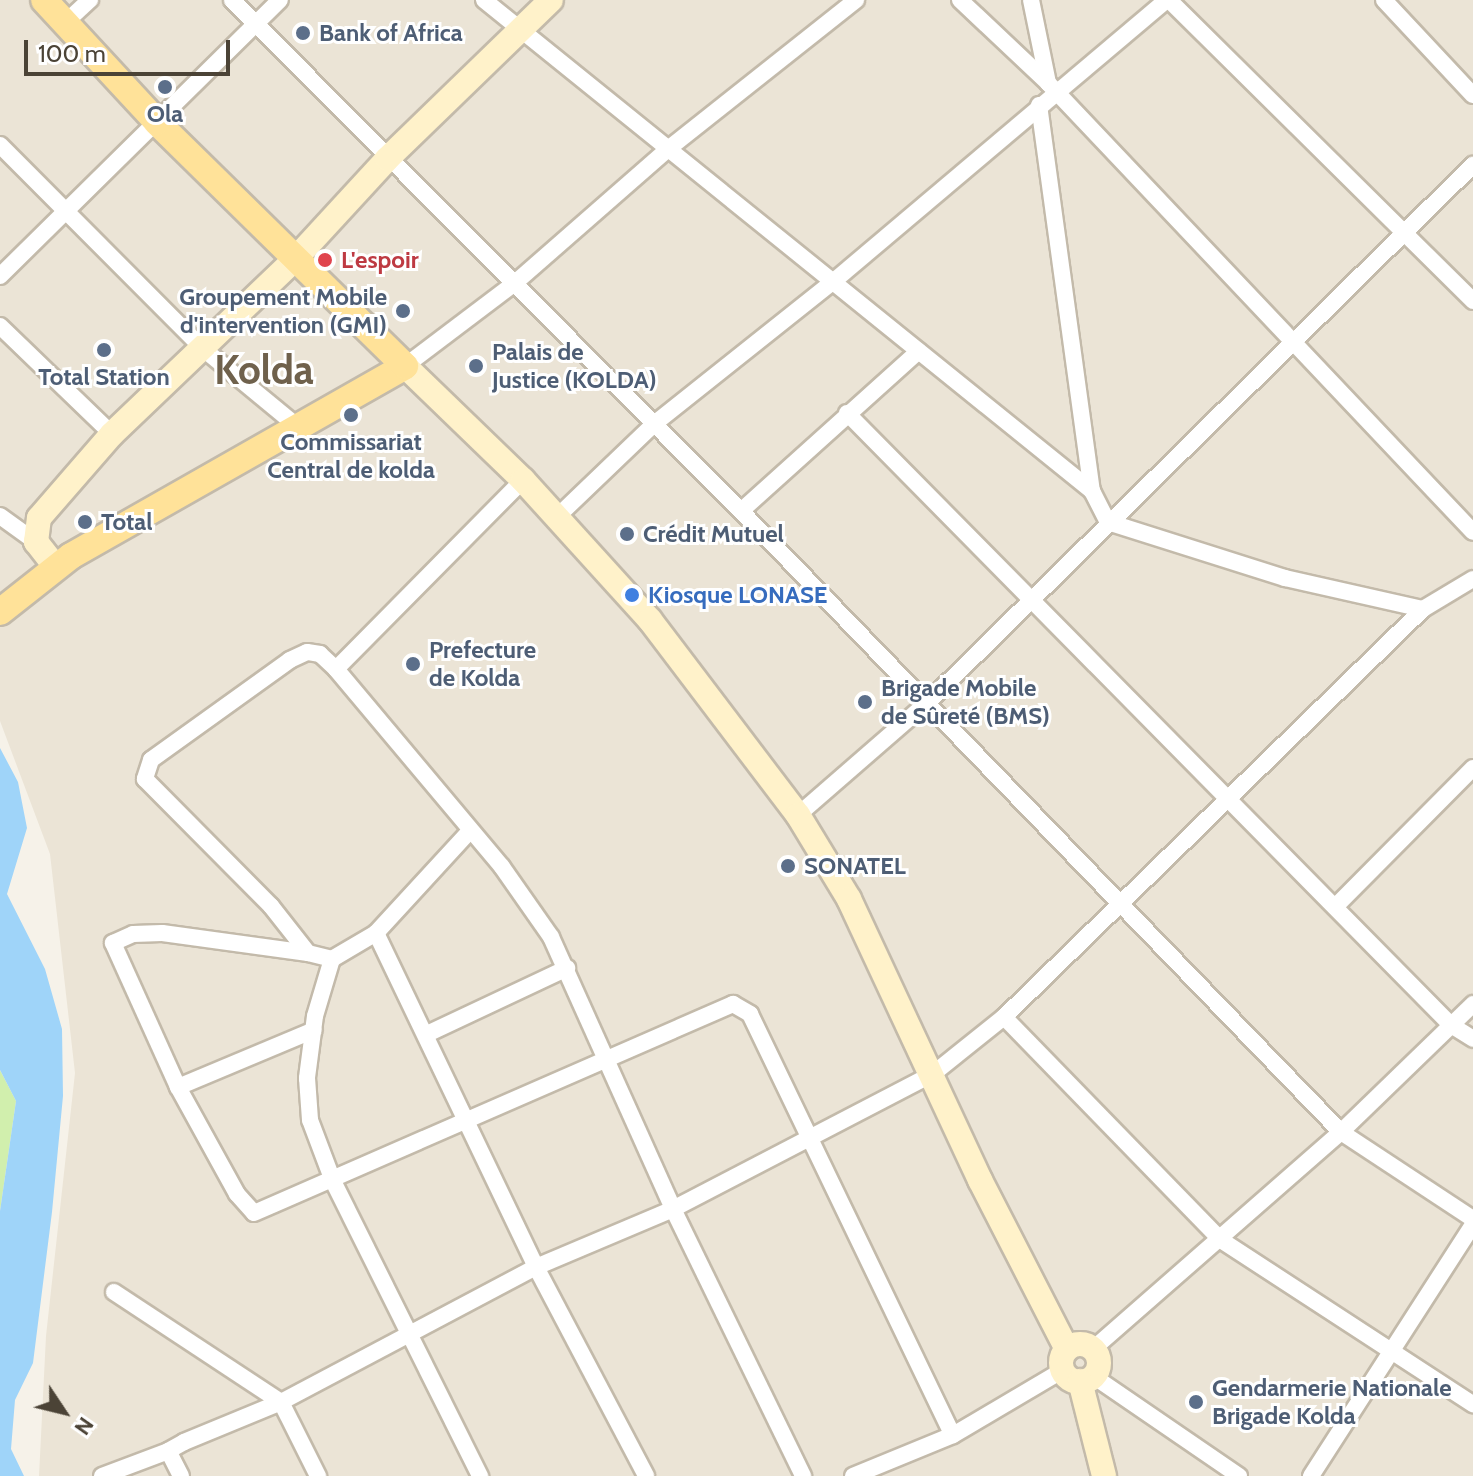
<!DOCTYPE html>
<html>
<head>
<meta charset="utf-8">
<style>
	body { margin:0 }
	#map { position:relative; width:1473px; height:1476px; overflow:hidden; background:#f6f2e9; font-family:Cabin,sans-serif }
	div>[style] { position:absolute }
	.residential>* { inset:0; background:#ebe4d6 }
	.green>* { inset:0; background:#d1efad }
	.water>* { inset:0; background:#9fd4f9 }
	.roads { filter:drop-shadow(2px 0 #c3baaa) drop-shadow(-2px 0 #c3baaa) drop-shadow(0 2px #c3baaa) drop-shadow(0 -2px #c3baaa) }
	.minor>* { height:16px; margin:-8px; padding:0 8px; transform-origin:8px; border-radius:8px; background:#fff }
	.secondary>* { height:24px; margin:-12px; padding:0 12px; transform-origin:12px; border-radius:12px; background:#fff2ca }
	.secondary>.ring { margin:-12px; padding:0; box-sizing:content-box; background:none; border:24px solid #fff2ca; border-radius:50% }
	.primary>* { height:26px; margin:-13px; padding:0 13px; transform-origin:13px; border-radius:13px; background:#ffe299 }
	.dots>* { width:22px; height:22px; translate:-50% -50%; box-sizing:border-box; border:4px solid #fff; border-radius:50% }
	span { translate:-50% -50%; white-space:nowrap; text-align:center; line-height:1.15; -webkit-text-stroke:6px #fff; paint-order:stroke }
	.service-label { font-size:24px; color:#4e5e75; font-weight:700 }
	.left { translate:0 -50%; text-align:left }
	.right { translate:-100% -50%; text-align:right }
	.health-label { font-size:24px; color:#be3a42; font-weight:700 }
	.shop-label { font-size:24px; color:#366cbe; font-weight:700 }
	.town-label { font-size:40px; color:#6f614c; font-weight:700 }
	.north { position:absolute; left:24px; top:1372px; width:80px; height:80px; -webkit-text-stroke:6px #fff; paint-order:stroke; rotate:125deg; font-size:22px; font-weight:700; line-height:32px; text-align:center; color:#4b4336 }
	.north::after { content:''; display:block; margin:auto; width:28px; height:36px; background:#4b4336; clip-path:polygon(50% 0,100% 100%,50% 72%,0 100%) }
	.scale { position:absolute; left:24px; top:40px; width:206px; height:36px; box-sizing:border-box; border:4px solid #4b4336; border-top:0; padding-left:10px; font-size:24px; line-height:28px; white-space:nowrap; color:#4b4336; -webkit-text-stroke:6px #fff; paint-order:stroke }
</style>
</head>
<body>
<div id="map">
	<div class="residential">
		<div style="clip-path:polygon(0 0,1473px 0,1473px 1476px,39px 1476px,46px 1336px,75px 1073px,50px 854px,0 721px)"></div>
	</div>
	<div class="green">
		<div style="clip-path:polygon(0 1070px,16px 1101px,0 1211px)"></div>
	</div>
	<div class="water">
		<div style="clip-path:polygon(0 748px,18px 782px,27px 828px,7px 894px,45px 969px,62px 1029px,63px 1096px,52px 1212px,33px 1363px,15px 1400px,11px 1449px,24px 1476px,0 1476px,0 1211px,16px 1101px,0 1070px)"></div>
	</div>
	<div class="roads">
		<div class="minor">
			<div style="left:232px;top:0;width:721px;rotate:45.11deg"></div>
			<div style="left:741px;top:511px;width:864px;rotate:45.99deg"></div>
			<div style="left:1341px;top:1132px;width:158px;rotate:33.4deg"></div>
			<div style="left:484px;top:0;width:782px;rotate:38.92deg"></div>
			<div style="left:1092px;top:491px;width:35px;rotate:63deg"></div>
			<div style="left:1108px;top:522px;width:186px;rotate:17.6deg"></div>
			<div style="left:1285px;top:578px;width:141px;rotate:12.7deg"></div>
			<div style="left:960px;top:0;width:121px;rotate:43.3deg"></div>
			<div style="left:1048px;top:83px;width:618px;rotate:46.57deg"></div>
			<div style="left:1031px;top:0;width:85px;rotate:78.4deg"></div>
			<div style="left:1169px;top:0;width:428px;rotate:44.7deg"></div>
			<div style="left:1384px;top:0;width:130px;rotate:46.9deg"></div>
			<div style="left:66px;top:22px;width:33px;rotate:-43deg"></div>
			<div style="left:1039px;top:105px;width:390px;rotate:82.2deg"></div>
			<div style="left:0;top:145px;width:285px;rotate:45.1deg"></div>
			<div style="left:201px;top:347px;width:124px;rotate:39.5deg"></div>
			<div style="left:0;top:276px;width:393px;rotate:-44.6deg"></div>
			<div style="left:0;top:326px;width:156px;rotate:44deg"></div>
			<div style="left:405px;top:366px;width:139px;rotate:-37.1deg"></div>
			<div style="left:516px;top:282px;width:202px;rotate:-41.2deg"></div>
			<div style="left:668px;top:149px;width:240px;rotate:-38.4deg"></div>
			<div style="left:847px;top:413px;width:860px;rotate:45.38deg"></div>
			<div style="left:1451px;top:1025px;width:26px;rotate:32deg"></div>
			<div style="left:523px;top:480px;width:266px;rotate:134.7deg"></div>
			<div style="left:336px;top:669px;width:258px;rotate:50deg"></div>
			<div style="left:502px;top:867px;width:85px;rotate:55deg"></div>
			<div style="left:551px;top:937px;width:298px;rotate:65.8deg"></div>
			<div style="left:673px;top:1209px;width:297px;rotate:64deg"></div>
			<div style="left:741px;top:511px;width:239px;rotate:-42deg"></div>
			<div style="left:0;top:516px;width:44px;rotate:35.8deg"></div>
			<div style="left:558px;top:516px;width:133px;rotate:-43.8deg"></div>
			<div style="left:654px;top:424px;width:230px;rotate:-38.5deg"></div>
			<div style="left:834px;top:281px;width:435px;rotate:-40.2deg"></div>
			<div style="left:336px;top:669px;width:22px;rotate:-137deg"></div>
			<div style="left:320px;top:654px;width:13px;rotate:-171deg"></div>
			<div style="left:307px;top:652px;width:19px;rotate:155deg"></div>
			<div style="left:290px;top:660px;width:171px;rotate:144.3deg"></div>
			<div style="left:151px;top:760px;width:20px;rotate:108deg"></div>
			<div style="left:145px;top:779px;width:179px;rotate:45.2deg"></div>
			<div style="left:271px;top:906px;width:60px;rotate:51.8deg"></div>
			<div style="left:308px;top:953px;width:25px;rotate:14deg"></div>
			<div style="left:332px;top:959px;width:51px;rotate:-30.6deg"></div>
			<div style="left:376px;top:933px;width:137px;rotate:-47.4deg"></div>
			<div style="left:798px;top:815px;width:171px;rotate:-41deg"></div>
			<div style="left:927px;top:703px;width:767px;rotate:-44.58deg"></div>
			<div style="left:1335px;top:907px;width:196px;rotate:-45.2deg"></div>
			<div style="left:376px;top:933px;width:370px;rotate:64.4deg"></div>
			<div style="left:536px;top:1267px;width:236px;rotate:62.2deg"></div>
			<div style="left:308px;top:953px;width:147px;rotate:-172.2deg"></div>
			<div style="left:162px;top:933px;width:29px;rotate:178deg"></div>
			<div style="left:133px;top:934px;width:22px;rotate:156deg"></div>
			<div style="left:113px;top:943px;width:158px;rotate:65.7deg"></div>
			<div style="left:178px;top:1087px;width:122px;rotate:61.1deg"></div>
			<div style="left:237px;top:1194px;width:25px;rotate:48deg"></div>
			<div style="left:254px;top:1213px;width:523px;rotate:-23.57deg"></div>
			<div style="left:733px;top:1004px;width:20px;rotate:30deg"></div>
			<div style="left:750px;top:1014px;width:467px;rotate:64.3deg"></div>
			<div style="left:332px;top:959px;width:59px;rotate:106.6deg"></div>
			<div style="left:315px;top:1016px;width:63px;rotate:97.4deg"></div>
			<div style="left:307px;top:1078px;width:42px;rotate:85.9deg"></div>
			<div style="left:310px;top:1120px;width:65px;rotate:69.3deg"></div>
			<div style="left:333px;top:1181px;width:330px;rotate:63.5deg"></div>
			<div style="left:1004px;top:1017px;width:311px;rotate:45.8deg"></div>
			<div style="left:1221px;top:1240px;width:301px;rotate:33.1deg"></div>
			<div style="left:427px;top:1034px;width:155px;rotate:-25.2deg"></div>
			<div style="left:178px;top:1087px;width:147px;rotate:-22.7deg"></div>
			<div style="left:114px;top:1292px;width:200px;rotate:33.4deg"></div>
			<div style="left:281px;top:1402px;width:83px;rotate:63.4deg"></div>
			<div style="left:1093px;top:1349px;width:330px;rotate:-41.2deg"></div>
			<div style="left:1341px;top:1132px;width:184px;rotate:-44.1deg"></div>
			<div style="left:1093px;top:1376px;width:177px;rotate:34.4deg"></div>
			<div style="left:102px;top:1476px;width:71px;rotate:-20.7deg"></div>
			<div style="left:181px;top:1476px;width:28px;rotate:-117deg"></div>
			<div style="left:168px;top:1451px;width:18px;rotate:-29deg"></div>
			<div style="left:184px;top:1442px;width:105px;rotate:-22.4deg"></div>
			<div style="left:281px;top:1402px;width:289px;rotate:-27.9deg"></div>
			<div style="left:536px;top:1267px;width:149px;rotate:-22.9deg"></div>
			<div style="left:673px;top:1209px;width:294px;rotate:-27.5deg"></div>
			<div style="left:934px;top:1073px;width:90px;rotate:-38.7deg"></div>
			<div style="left:1004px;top:1017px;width:585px;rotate:-44.24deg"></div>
			<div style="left:1423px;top:609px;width:58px;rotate:-31deg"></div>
			<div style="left:853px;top:1476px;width:108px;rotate:-22.3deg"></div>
			<div style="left:953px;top:1435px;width:128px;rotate:-30.6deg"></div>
			<div style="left:1311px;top:1476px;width:299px;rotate:-57.2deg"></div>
		</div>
		<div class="secondary">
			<div style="left:405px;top:366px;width:164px;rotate:44deg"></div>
			<div style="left:523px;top:480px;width:189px;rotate:47.8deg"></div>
			<div style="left:650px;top:620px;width:245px;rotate:52.8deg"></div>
			<div style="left:798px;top:815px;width:98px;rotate:58.7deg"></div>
			<div style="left:849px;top:899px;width:310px;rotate:65deg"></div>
			<div style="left:980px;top:1180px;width:190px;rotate:62.8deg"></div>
			<div style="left:55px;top:566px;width:31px;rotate:-128deg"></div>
			<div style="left:36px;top:542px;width:24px;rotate:-83deg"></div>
			<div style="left:39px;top:518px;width:111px;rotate:-49deg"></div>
			<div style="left:112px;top:434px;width:256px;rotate:-43.7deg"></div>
			<div style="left:297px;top:257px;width:133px;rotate:-47.4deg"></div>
			<div style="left:387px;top:159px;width:228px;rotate:-44.1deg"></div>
			<div class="ring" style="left:1061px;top:1344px;width:14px;height:14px"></div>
			<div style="left:1080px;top:1381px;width:98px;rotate:75.8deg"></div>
		</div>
		<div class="primary">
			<div style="left:0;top:612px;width:90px;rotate:-38.3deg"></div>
			<div style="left:71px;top:556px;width:384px;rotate:-29.6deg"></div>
			<div style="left:405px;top:366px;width:348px;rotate:-135.5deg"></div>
			<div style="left:157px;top:122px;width:166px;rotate:-132.8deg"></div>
		</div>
	</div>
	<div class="dots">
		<div style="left:303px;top:33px;background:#5c6f8a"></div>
		<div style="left:165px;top:87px;background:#5c6f8a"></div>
		<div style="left:325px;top:260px;background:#e0444e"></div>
		<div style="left:403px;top:311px;background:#5c6f8a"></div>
		<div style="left:104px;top:350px;background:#5c6f8a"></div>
		<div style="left:476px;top:366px;background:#5c6f8a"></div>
		<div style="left:351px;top:415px;background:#5c6f8a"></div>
		<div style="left:85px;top:522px;background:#5c6f8a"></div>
		<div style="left:627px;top:534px;background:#5c6f8a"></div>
		<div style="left:632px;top:595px;background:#3f7fe0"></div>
		<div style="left:413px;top:664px;background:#5c6f8a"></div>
		<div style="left:865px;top:702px;background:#5c6f8a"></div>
		<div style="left:788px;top:866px;background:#5c6f8a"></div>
		<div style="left:1196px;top:1402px;background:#5c6f8a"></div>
	</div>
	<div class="service-label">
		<span class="left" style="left:319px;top:33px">Bank of Africa</span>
		<span style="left:165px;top:114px">Ola</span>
		<span class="right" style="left:387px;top:311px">Groupement Mobile<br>d'intervention (GMI)</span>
		<span class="left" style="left:492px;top:366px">Palais de<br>Justice (KOLDA)</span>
		<span style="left:104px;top:377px">Total Station</span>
		<span style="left:351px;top:456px">Commissariat<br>Central de kolda</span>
		<span class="left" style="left:101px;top:522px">Total</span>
		<span class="left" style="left:643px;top:534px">Crédit Mutuel</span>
		<span class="left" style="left:429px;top:664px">Prefecture<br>de Kolda</span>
		<span class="left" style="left:881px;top:702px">Brigade Mobile<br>de Sûreté (BMS)</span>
		<span class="left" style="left:804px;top:866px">SONATEL</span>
		<span class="left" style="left:1212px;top:1402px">Gendarmerie Nationale<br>Brigade Kolda</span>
	</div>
	<div class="health-label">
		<span class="left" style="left:341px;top:260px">L'espoir</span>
	</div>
	<div class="shop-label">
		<span class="left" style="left:648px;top:595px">Kiosque LONASE</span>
	</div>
	<div class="town-label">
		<span style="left:264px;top:370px">Kolda</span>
	</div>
	<div class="north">N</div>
	<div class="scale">100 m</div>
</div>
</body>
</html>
